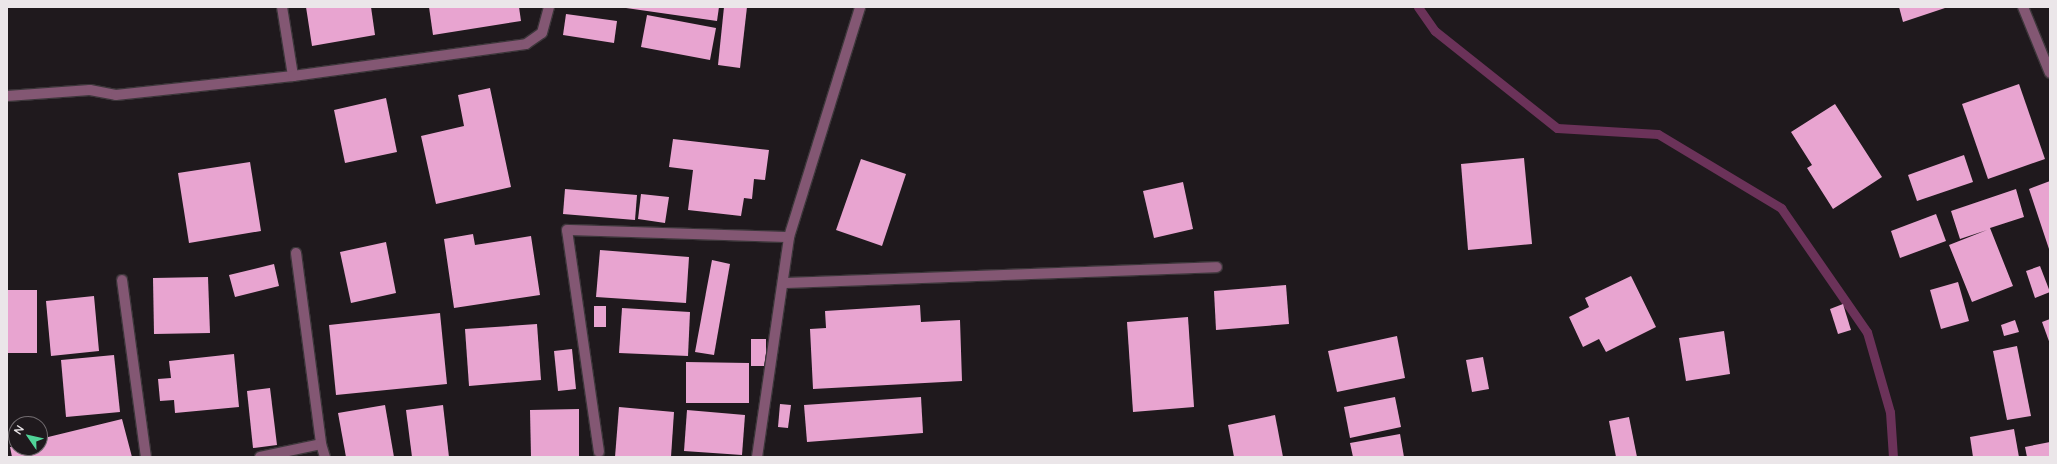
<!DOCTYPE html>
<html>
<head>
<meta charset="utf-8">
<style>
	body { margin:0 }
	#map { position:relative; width:2057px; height:464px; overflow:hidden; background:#1f191d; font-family:Mulish,sans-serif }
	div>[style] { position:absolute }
	.stream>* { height:9px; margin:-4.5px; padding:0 4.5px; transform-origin:4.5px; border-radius:4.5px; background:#6b3259 }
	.building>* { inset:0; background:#e8a4d0 }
	.roads { filter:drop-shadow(1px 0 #3c363a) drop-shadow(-1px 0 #3c363a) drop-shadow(0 1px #3c363a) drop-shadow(0 -1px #3c363a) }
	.minor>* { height:10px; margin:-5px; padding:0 5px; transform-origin:5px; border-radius:5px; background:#835773 }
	span { translate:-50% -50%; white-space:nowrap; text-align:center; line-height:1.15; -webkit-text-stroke:4px #1f191d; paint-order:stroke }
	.frame { position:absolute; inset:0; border:8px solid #ebe6e9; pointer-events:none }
	.north { position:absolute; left:8px; top:416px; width:40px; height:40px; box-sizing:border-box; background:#1f191d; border:1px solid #716b6f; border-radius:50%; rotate:304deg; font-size:11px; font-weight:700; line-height:16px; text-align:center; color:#ebe6e9 }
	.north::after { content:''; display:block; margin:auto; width:14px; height:18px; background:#50d398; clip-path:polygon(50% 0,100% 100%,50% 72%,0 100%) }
</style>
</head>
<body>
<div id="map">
	<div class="stream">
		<div style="left:1418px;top:7px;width:29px;rotate:55deg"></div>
		<div style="left:1435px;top:31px;width:156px;rotate:38.5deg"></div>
		<div style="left:1557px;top:128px;width:101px;rotate:3.4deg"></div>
		<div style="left:1658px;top:134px;width:144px;rotate:31deg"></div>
		<div style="left:1781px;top:208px;width:151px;rotate:55.3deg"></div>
		<div style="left:1867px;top:332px;width:83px;rotate:74deg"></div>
		<div style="left:1890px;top:412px;width:45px;rotate:86.2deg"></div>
	</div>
	<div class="building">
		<div style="clip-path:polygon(306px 7px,371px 7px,375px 35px,312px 46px)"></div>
		<div style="clip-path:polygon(429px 7px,519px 7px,521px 21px,433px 35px)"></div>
		<div style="clip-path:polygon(619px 7px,719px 7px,717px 21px)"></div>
		<div style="clip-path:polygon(724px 7px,747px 7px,740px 68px,718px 65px)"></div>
		<div style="clip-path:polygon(1899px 7px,1948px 7px,1903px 22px)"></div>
		<div style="clip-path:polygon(566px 14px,617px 21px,614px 43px,563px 35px)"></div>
		<div style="clip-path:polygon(647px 15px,716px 28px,710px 60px,641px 47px)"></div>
		<div style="clip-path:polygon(2019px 84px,2045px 159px,1988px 179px,1962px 104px)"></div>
		<div style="clip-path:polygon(490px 88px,511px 187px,436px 204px,421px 136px,464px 126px,458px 95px)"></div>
		<div style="clip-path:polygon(386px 98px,397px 152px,345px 163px,334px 110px)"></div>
		<div style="clip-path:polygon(1835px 104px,1882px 177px,1833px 209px,1807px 168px,1812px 165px,1791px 132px)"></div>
		<div style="clip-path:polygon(673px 139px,769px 150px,765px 180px,754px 179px,752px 199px,744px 198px,741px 216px,688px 210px,693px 170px,669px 167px)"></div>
		<div style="clip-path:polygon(1964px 155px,1973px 182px,1917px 201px,1908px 175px)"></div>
		<div style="clip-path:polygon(1524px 158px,1532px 244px,1468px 250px,1461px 164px)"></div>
		<div style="clip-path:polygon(861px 159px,906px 174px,882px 246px,836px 230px)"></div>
		<div style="clip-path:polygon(250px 162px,261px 231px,189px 243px,178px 173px)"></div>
		<div style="clip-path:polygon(2050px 181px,2050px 252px,2029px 189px)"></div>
		<div style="clip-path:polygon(1183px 182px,1193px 229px,1154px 238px,1143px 191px)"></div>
		<div style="clip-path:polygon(565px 189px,637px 195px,635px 220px,563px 214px)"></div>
		<div style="clip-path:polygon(2016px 189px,2024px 217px,1990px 228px,2013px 286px,1972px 302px,1949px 245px,1987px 230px,1960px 239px,1951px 211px)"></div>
		<div style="clip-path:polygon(641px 194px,669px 197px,665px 223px,638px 219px)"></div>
		<div style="clip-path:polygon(1936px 214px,1946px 241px,1900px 258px,1891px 231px)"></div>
		<div style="clip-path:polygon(473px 234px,475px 245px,531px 236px,540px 295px,454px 308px,444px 239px)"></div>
		<div style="clip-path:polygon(386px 242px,396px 293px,351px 303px,340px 252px)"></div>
		<div style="clip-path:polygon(600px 250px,689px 257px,686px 303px,596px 297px)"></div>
		<div style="clip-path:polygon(712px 260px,730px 264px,714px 355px,695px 352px)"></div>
		<div style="clip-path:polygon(274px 264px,279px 286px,235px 297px,229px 275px)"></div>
		<div style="clip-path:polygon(2040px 266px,2050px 292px,2035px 298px,2026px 271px)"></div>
		<div style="clip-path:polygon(1631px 276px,1656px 327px,1606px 352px,1599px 339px,1583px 347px,1569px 317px,1589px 307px,1585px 298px)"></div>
		<div style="clip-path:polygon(208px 277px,210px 333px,154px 334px,153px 278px)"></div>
		<div style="clip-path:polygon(1958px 282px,1969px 321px,1941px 329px,1930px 290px)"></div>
		<div style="clip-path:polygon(1286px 285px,1289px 324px,1216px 330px,1214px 291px)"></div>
		<div style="clip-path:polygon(7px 290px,37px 290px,37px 353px,7px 353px)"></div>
		<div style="clip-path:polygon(94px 296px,99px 351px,51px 356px,46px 301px)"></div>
		<div style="clip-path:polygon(1843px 304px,1851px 330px,1838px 334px,1830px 309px)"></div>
		<div style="clip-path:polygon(920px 305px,921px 322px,960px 320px,962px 381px,813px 389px,810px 329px,826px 328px,825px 311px)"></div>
		<div style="clip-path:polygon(594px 306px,606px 306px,606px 327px,594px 327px)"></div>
		<div style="clip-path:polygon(622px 308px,690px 312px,688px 356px,619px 353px)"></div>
		<div style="clip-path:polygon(440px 313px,447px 384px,336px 395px,329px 325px)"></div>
		<div style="clip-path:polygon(1188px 317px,1194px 407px,1133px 412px,1127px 322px)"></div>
		<div style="clip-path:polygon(2050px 319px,2050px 344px,2042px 322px)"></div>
		<div style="clip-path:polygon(2015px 320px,2019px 332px,2004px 336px,2001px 325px)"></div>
		<div style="clip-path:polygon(537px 324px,541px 380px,469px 386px,465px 329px)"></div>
		<div style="clip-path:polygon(1724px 331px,1730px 374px,1686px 381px,1679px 338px)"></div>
		<div style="clip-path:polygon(1397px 336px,1405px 378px,1337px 392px,1328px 351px)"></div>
		<div style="clip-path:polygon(751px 339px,766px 339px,766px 366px,751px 366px)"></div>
		<div style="clip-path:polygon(2017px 346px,2031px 416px,2007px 420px,1993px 351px)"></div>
		<div style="clip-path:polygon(572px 349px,576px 389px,558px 391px,554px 351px)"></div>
		<div style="clip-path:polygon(234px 354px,239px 407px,175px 413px,174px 400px,160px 401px,158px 379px,171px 378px,169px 361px)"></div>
		<div style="clip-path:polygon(114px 355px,120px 412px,66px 417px,61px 360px)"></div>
		<div style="clip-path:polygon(1483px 357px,1489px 389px,1472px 392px,1466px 360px)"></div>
		<div style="clip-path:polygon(686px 362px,749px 363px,749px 403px,686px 403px)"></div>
		<div style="clip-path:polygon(270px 388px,277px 445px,253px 448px,247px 391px)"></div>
		<div style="clip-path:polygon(921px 397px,923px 433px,807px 442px,804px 405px)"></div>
		<div style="clip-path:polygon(1395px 397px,1401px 427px,1350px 438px,1344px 407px)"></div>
		<div style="clip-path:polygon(780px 404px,791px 405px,788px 428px,778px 427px)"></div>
		<div style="clip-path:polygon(385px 405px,394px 457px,346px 457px,338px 413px)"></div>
		<div style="clip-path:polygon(443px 405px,449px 457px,412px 457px,406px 410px)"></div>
		<div style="clip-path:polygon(619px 407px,674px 412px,671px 457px,615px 457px)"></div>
		<div style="clip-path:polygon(579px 409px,579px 457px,531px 457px,530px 410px)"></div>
		<div style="clip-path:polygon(687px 410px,745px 415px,742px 455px,684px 451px)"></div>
		<div style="clip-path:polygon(1275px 415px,1283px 457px,1234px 457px,1228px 425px)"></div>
		<div style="clip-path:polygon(1629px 417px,1637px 457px,1616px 457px,1609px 421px)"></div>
		<div style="clip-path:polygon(122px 419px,132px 457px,12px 457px,10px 447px,40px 448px,40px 439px)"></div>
		<div style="clip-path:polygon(2014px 429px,2019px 457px,1973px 457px,1970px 437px)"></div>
		<div style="clip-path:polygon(1400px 434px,1404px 457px,1353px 457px,1350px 443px)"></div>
		<div style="clip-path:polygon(2050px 442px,2050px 457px,2027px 457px,2025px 447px)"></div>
	</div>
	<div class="roads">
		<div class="minor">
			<div style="left:282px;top:7px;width:70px;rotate:80.9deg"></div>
			<div style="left:2023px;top:7px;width:71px;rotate:67.8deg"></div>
			<div style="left:7px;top:96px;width:83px;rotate:-4.1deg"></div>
			<div style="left:90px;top:90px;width:26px;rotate:11deg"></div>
			<div style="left:116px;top:95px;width:178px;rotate:-6.1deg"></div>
			<div style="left:293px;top:76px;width:235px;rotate:-7.8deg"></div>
			<div style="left:526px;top:44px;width:19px;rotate:-35deg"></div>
			<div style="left:542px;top:33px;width:27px;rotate:-75deg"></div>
			<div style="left:296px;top:253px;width:193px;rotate:82.5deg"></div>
			<div style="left:122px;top:280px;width:179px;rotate:82.3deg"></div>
			<div style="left:784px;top:283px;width:433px;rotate:-2.1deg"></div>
			<div style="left:599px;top:452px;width:224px;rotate:-98.2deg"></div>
			<div style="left:567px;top:230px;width:222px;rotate:1.8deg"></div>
			<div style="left:260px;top:457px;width:62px;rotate:-12deg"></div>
			<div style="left:321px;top:444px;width:14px;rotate:73deg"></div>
			<div style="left:757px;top:457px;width:222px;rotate:-81.7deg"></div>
			<div style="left:789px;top:237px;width:241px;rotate:-72.8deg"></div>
		</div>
	</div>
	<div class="frame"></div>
	<div class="north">N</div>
</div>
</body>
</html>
